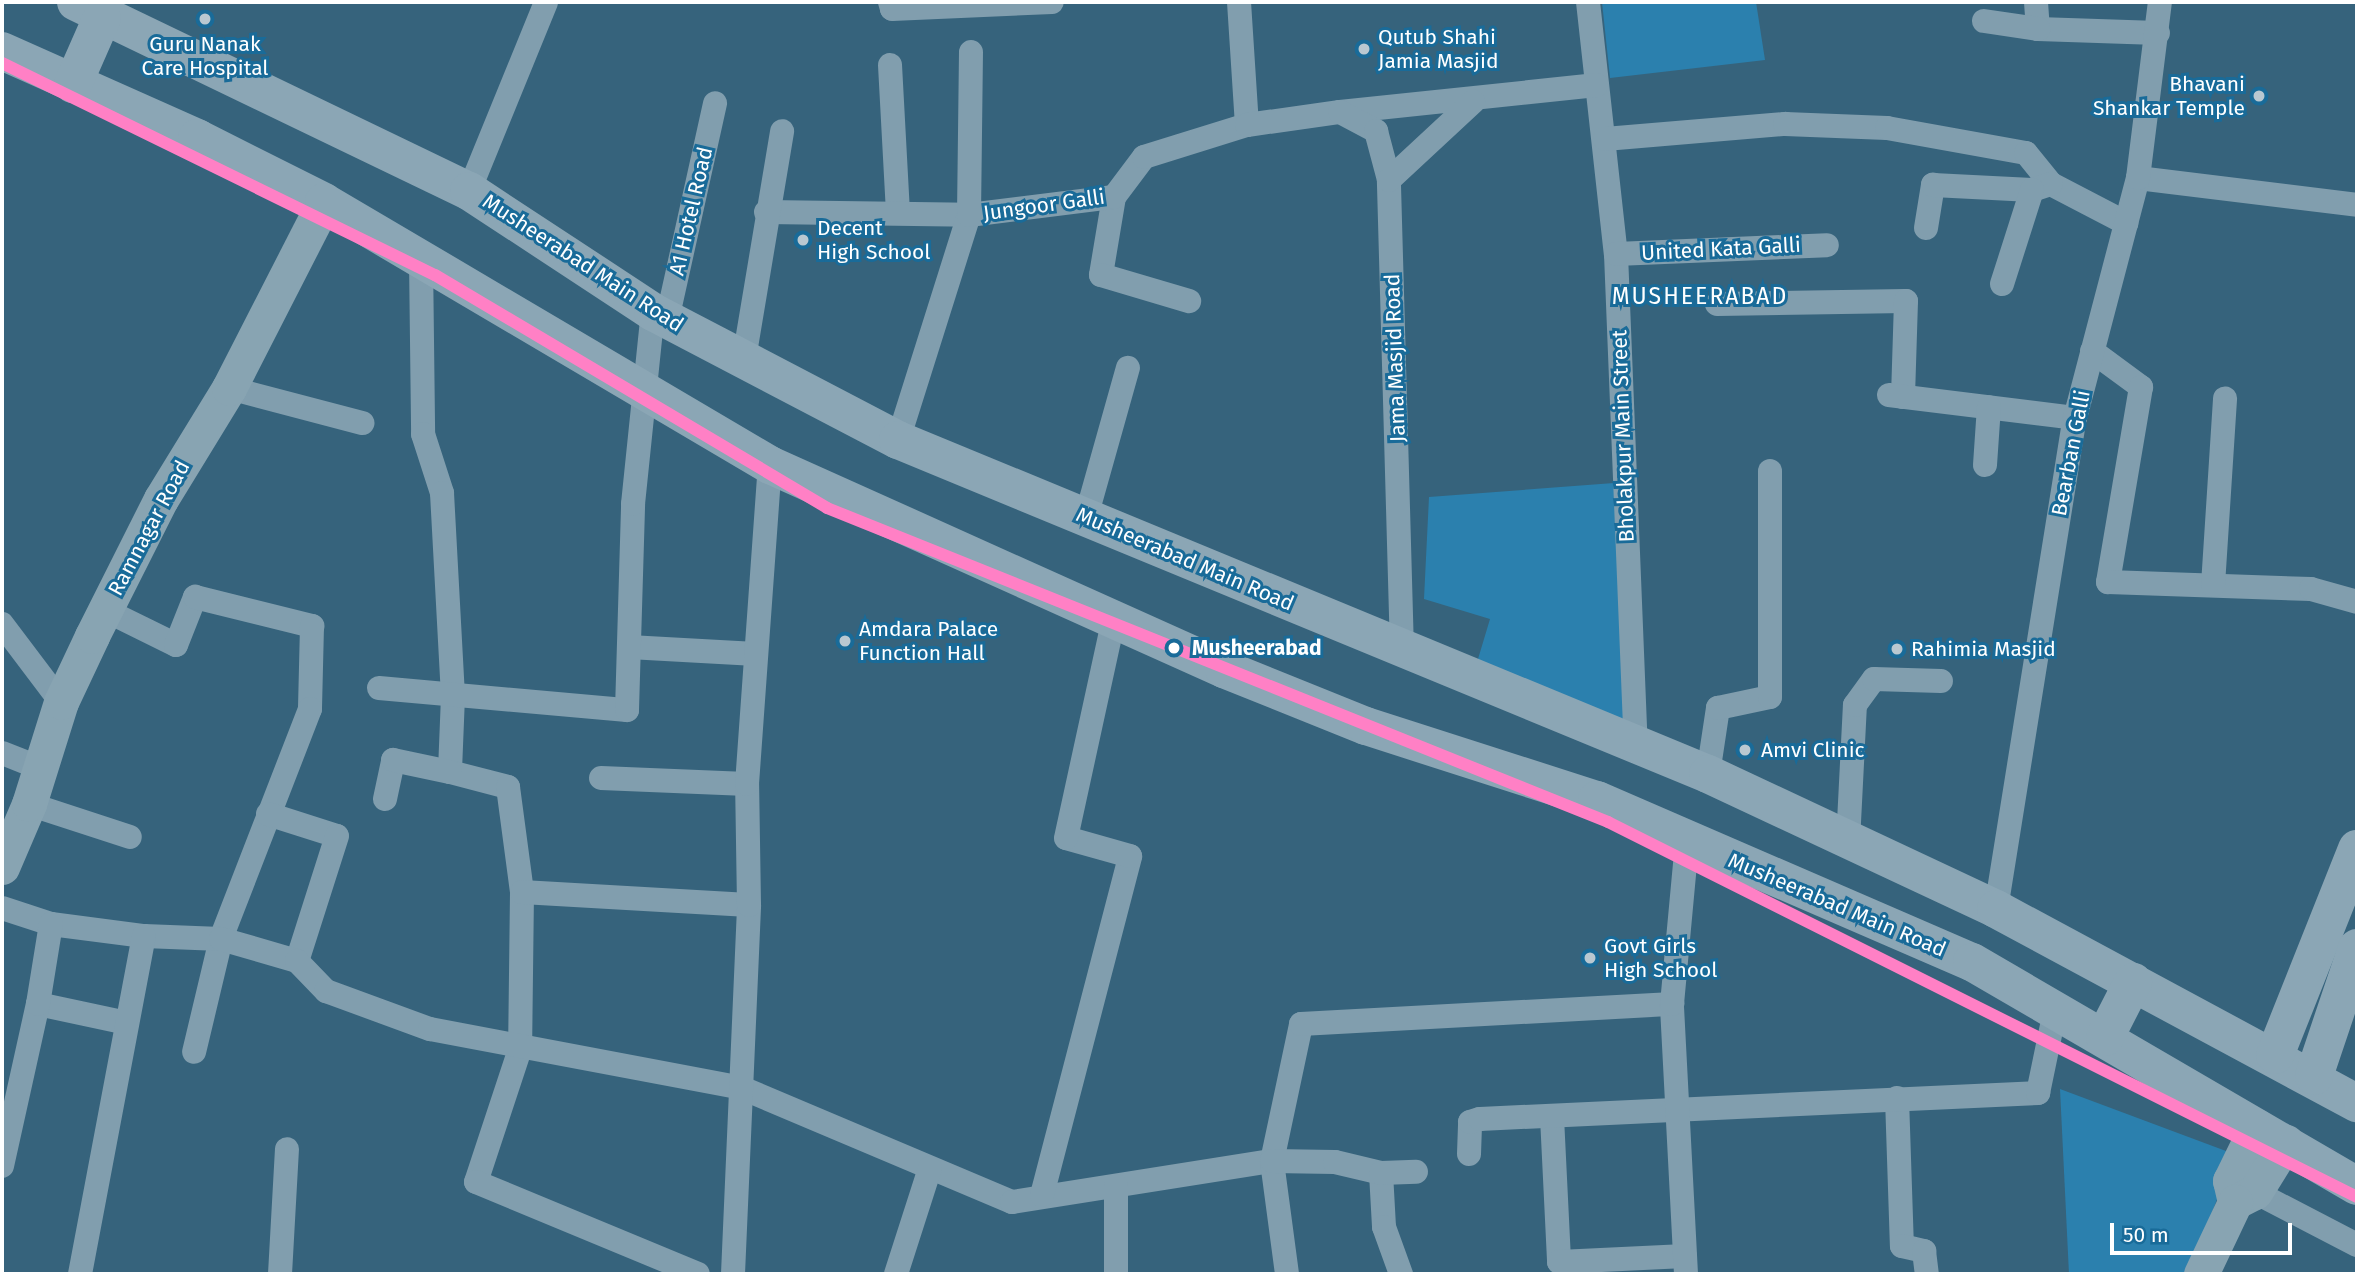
<!DOCTYPE html>
<html>
<head>
<meta charset="utf-8">
<style>
	body { margin:0 }
	#map { position:relative; width:2359px; height:1276px; overflow:hidden; background:#36637c; font-family:"Fira Sans",sans-serif }
	div>[style] { position:absolute }
	.green>* { inset:0; background:#2b80ae }
	.minor>* { height:24px; margin:-12px; padding:0 12px; transform-origin:12px; border-radius:12px; background:#819eae }
	.secondary>* { height:35px; margin:-17.5px; padding:0 17.5px; transform-origin:17.5px; border-radius:17.5px; background:#88a4b2 }
	.primary>* { height:38px; margin:-19px; padding:0 19px; transform-origin:19px; border-radius:19px; background:#8ba6b5 }
	.metro-1>* { height:12px; margin:-6px; padding:0 6px; transform-origin:6px; border-radius:6px; background:#ff80c5 }
	.dots>* { width:19px; height:19px; translate:-50% -50%; box-sizing:border-box; border:4px solid #196b99; border-radius:50% }
	span { translate:-50% -50%; white-space:nowrap; text-align:center; line-height:1.15; -webkit-text-stroke:6px #196b99; paint-order:stroke }
	.poi-label { font-size:21px; color:#fff }
	.left { translate:0 -50%; text-align:left }
	.right { translate:-100% -50%; text-align:right }
	.street-label { font-size:21px; color:#fff }
	.stop-label { font-size:21px; color:#fff; font-weight:700 }
	.neighbourhood-label { font-size:23px; color:#fff; letter-spacing:2px }
	.frame { position:absolute; inset:0; border:4px solid #fff; pointer-events:none }
	.scale { position:absolute; left:2110px; top:1223px; width:182px; height:32px; box-sizing:border-box; border:4px solid #fff; border-top:0; padding-left:9px; font-size:21px; line-height:24px; white-space:nowrap; color:#fff; -webkit-text-stroke:5px #196b99; paint-order:stroke }
</style>
</head>
<body>
<div id="map">
	<div class="green">
		<div style="clip-path:polygon(1602px 2px,1756px 2px,1765px 60px,1610px 78px)"></div>
		<div style="clip-path:polygon(1614px 483px,1628px 717px,1613px 740px,1469px 689px,1490px 619px,1424px 599px,1429px 497px)"></div>
		<div style="clip-path:polygon(2060px 1089px,2234px 1154px,2189px 1274px,2069px 1274px)"></div>
	</div>
	<div class="minor">
		<div style="left:890px;top:2px;width:7px;rotate:74deg"></div>
		<div style="left:892px;top:9px;width:160px;rotate:-2.5deg"></div>
		<div style="left:1239px;top:2px;width:123px;rotate:86.3deg"></div>
		<div style="left:1588px;top:2px;width:254px;rotate:83.7deg"></div>
		<div style="left:1616px;top:254px;width:492px;rotate:87.7deg"></div>
		<div style="left:2036px;top:2px;width:27px;rotate:86deg"></div>
		<div style="left:2038px;top:29px;width:120px;rotate:1.9deg"></div>
		<div style="left:1984px;top:21px;width:55px;rotate:8.4deg"></div>
		<div style="left:890px;top:65px;width:146px;rotate:86.9deg"></div>
		<div style="left:1340px;top:112px;width:258px;rotate:-6deg"></div>
		<div style="left:1605px;top:139px;width:181px;rotate:-4.8deg"></div>
		<div style="left:1785px;top:124px;width:102px;rotate:2.2deg"></div>
		<div style="left:1887px;top:128px;width:141px;rotate:10.2deg"></div>
		<div style="left:2026px;top:153px;width:40px;rotate:51deg"></div>
		<div style="left:2051px;top:184px;width:85px;rotate:27.5deg"></div>
		<div style="left:2138px;top:178px;width:221px;rotate:7deg"></div>
		<div style="left:469px;top:191px;width:204px;rotate:-67.8deg"></div>
		<div style="left:1114px;top:197px;width:79px;rotate:99.5deg"></div>
		<div style="left:1101px;top:275px;width:92px;rotate:16.5deg"></div>
		<div style="left:766px;top:212px;width:203px;rotate:0.8deg"></div>
		<div style="left:969px;top:215px;width:146px;rotate:-7.1deg"></div>
		<div style="left:1114px;top:197px;width:50px;rotate:-53.1deg"></div>
		<div style="left:1144px;top:157px;width:108px;rotate:-17.3deg"></div>
		<div style="left:1247px;top:125px;width:94px;rotate:-8deg"></div>
		<div style="left:1340px;top:112px;width:41px;rotate:27.8deg"></div>
		<div style="left:1376px;top:131px;width:51px;rotate:75.1deg"></div>
		<div style="left:1926px;top:228px;width:44px;rotate:-80.8deg"></div>
		<div style="left:1933px;top:185px;width:99px;rotate:2.9deg"></div>
		<div style="left:2032px;top:190px;width:20px;rotate:-18deg"></div>
		<div style="left:1616px;top:254px;width:211px;rotate:-2.4deg"></div>
		<div style="left:421px;top:259px;width:175px;rotate:89.3deg"></div>
		<div style="left:423px;top:434px;width:62px;rotate:72.1deg"></div>
		<div style="left:442px;top:493px;width:203px;rotate:86.9deg"></div>
		<div style="left:453px;top:696px;width:76px;rotate:92.3deg"></div>
		<div style="left:450px;top:772px;width:60px;rotate:14.5deg"></div>
		<div style="left:508px;top:787px;width:106px;rotate:82.4deg"></div>
		<div style="left:522px;top:892px;width:157px;rotate:90.7deg"></div>
		<div style="left:520px;top:1049px;width:140px;rotate:108.3deg"></div>
		<div style="left:476px;top:1182px;width:240px;rotate:22.5deg"></div>
		<div style="left:2002px;top:284px;width:99px;rotate:-72.3deg"></div>
		<div style="left:1717px;top:304px;width:189px;rotate:-0.9deg"></div>
		<div style="left:1906px;top:301px;width:96px;rotate:91.8deg"></div>
		<div style="left:667px;top:320px;width:222px;rotate:-77.5deg"></div>
		<div style="left:2092px;top:351px;width:61px;rotate:36.3deg"></div>
		<div style="left:2141px;top:387px;width:198px;rotate:99.6deg"></div>
		<div style="left:2108px;top:582px;width:203px;rotate:2deg"></div>
		<div style="left:2311px;top:589px;width:48px;rotate:15.8deg"></div>
		<div style="left:744px;top:359px;width:231px;rotate:-80.5deg"></div>
		<div style="left:229px;top:388px;width:138px;rotate:14.7deg"></div>
		<div style="left:1889px;top:395px;width:187px;rotate:7deg"></div>
		<div style="left:898px;top:440px;width:236px;rotate:-72.5deg"></div>
		<div style="left:969px;top:215px;width:163px;rotate:-89.3deg"></div>
		<div style="left:1985px;top:465px;width:58px;rotate:-86.1deg"></div>
		<div style="left:1086px;top:517px;width:155px;rotate:-74.3deg"></div>
		<div style="left:2213px;top:585px;width:187px;rotate:-86.3deg"></div>
		<div style="left:105px;top:610px;width:79px;rotate:26.2deg"></div>
		<div style="left:176px;top:645px;width:52px;rotate:-68.4deg"></div>
		<div style="left:195px;top:597px;width:121px;rotate:13.9deg"></div>
		<div style="left:312px;top:626px;width:83px;rotate:91.4deg"></div>
		<div style="left:310px;top:709px;width:247px;rotate:111.2deg"></div>
		<div style="left:221px;top:939px;width:116px;rotate:103.4deg"></div>
		<div style="left:2px;top:624px;width:98px;rotate:52.9deg"></div>
		<div style="left:629px;top:647px;width:127px;rotate:3.2deg"></div>
		<div style="left:1402px;top:651px;width:471px;rotate:-91.6deg"></div>
		<div style="left:1389px;top:180px;width:115px;rotate:-42.9deg"></div>
		<div style="left:379px;top:688px;width:249px;rotate:5.1deg"></div>
		<div style="left:627px;top:710px;width:206px;rotate:-88.3deg"></div>
		<div style="left:633px;top:504px;width:193px;rotate:-84.1deg"></div>
		<div style="left:2px;top:753px;width:41px;rotate:21.5deg"></div>
		<div style="left:1708px;top:774px;width:67px;rotate:-81.4deg"></div>
		<div style="left:1718px;top:708px;width:53px;rotate:-11.9deg"></div>
		<div style="left:1770px;top:697px;width:226px;rotate:-90deg"></div>
		<div style="left:601px;top:778px;width:146px;rotate:2.4deg"></div>
		<div style="left:385px;top:799px;width:40px;rotate:-78deg"></div>
		<div style="left:393px;top:760px;width:58px;rotate:11.9deg"></div>
		<div style="left:29px;top:804px;width:106px;rotate:18.1deg"></div>
		<div style="left:268px;top:814px;width:72px;rotate:17.7deg"></div>
		<div style="left:337px;top:836px;width:131px;rotate:107.7deg"></div>
		<div style="left:1848px;top:842px;width:137px;rotate:-87.1deg"></div>
		<div style="left:1855px;top:705px;width:32px;rotate:-54deg"></div>
		<div style="left:1874px;top:679px;width:67px;rotate:1.7deg"></div>
		<div style="left:522px;top:892px;width:227px;rotate:3.3deg"></div>
		<div style="left:2px;top:908px;width:52px;rotate:18.1deg"></div>
		<div style="left:51px;top:924px;width:94px;rotate:7.4deg"></div>
		<div style="left:144px;top:936px;width:77px;rotate:2.2deg"></div>
		<div style="left:221px;top:939px;width:79px;rotate:16.1deg"></div>
		<div style="left:297px;top:961px;width:42px;rotate:46deg"></div>
		<div style="left:326px;top:991px;width:111px;rotate:20.1deg"></div>
		<div style="left:430px;top:1029px;width:318px;rotate:10.7deg"></div>
		<div style="left:742px;top:1088px;width:293px;rotate:22.9deg"></div>
		<div style="left:1012px;top:1202px;width:263px;rotate:-9deg"></div>
		<div style="left:1272px;top:1161px;width:140px;rotate:-78deg"></div>
		<div style="left:1301px;top:1024px;width:372px;rotate:-3.1deg"></div>
		<div style="left:1996px;top:909px;width:497px;rotate:-80.9deg"></div>
		<div style="left:2075px;top:418px;width:248px;rotate:-75.3deg"></div>
		<div style="left:2138px;top:178px;width:177px;rotate:-82.9deg"></div>
		<div style="left:38px;top:1004px;width:91px;rotate:12.1deg"></div>
		<div style="left:1897px;top:1098px;width:148px;rotate:88.1deg"></div>
		<div style="left:1902px;top:1246px;width:23px;rotate:13deg"></div>
		<div style="left:1924px;top:1251px;width:23px;rotate:83deg"></div>
		<div style="left:1552px;top:1117px;width:145px;rotate:87.2deg"></div>
		<div style="left:1559px;top:1262px;width:126px;rotate:-2.7deg"></div>
		<div style="left:1469px;top:1154px;width:32px;rotate:-88deg"></div>
		<div style="left:1470px;top:1122px;width:10px;rotate:-17deg"></div>
		<div style="left:1480px;top:1119px;width:559px;rotate:-2.67deg"></div>
		<div style="left:2038px;top:1093px;width:84px;rotate:-78.3deg"></div>
		<div style="left:2px;top:1166px;width:166px;rotate:-77.5deg"></div>
		<div style="left:38px;top:1004px;width:81px;rotate:-80.8deg"></div>
		<div style="left:1381px;top:1173px;width:54px;rotate:86.8deg"></div>
		<div style="left:1384px;top:1227px;width:50px;rotate:70.1deg"></div>
		<div style="left:2255px;top:1192px;width:115px;rotate:27.5deg"></div>
		<div style="left:1042px;top:1195px;width:350px;rotate:-75.4deg"></div>
		<div style="left:1130px;top:856px;width:66px;rotate:-164.3deg"></div>
		<div style="left:1066px;top:838px;width:220px;rotate:-77.7deg"></div>
		<div style="left:80px;top:1274px;width:344px;rotate:-79.3deg"></div>
		<div style="left:280px;top:1274px;width:125px;rotate:-86.8deg"></div>
		<div style="left:733px;top:1274px;width:369px;rotate:-87.5deg"></div>
		<div style="left:749px;top:905px;width:121px;rotate:-90.9deg"></div>
		<div style="left:747px;top:784px;width:320px;rotate:-85.9deg"></div>
		<div style="left:896px;top:1274px;width:111px;rotate:-72.2deg"></div>
		<div style="left:1116px;top:1274px;width:88px;rotate:-90deg"></div>
		<div style="left:1287px;top:1274px;width:114px;rotate:-97.6deg"></div>
		<div style="left:1272px;top:1161px;width:63px;rotate:0.9deg"></div>
		<div style="left:1335px;top:1162px;width:47px;rotate:13.4deg"></div>
		<div style="left:1381px;top:1173px;width:35px;rotate:-2deg"></div>
		<div style="left:1686px;top:1274px;width:270px;rotate:-93deg"></div>
		<div style="left:1672px;top:1004px;width:163px;rotate:-84.7deg"></div>
	</div>
	<div class="secondary">
		<div style="left:2px;top:867px;width:69px;rotate:-66.8deg"></div>
		<div style="left:29px;top:804px;width:107px;rotate:-72.6deg"></div>
		<div style="left:61px;top:702px;width:73px;rotate:-64.8deg"></div>
		<div style="left:92px;top:636px;width:153px;rotate:-63.3deg"></div>
		<div style="left:161px;top:499px;width:130px;rotate:-58.5deg"></div>
		<div style="left:229px;top:388px;width:209px;rotate:-62.9deg"></div>
		<div style="left:2235px;top:1202px;width:22px;rotate:-103deg"></div>
		<div style="left:2230px;top:1181px;width:61px;rotate:-63.9deg"></div>
		<div style="left:2235px;top:1202px;width:22px;rotate:-27deg"></div>
		<div style="left:2255px;top:1192px;width:59px;rotate:-58.2deg"></div>
		<div style="left:2201px;top:1274px;width:80px;rotate:-64.7deg"></div>
	</div>
	<div class="primary">
		<div style="left:76px;top:2px;width:436px;rotate:25.7deg"></div>
		<div style="left:469px;top:191px;width:220px;rotate:33.3deg"></div>
		<div style="left:653px;top:312px;width:276px;rotate:27.6deg"></div>
		<div style="left:898px;top:440px;width:876px;rotate:22.41deg"></div>
		<div style="left:1708px;top:774px;width:318px;rotate:25.1deg"></div>
		<div style="left:1996px;top:909px;width:410px;rotate:28.3deg"></div>
		<div style="left:2px;top:51px;width:214px;rotate:24deg"></div>
		<div style="left:197px;top:138px;width:142px;rotate:26.7deg"></div>
		<div style="left:324px;top:202px;width:518px;rotate:30.53deg"></div>
		<div style="left:770px;top:465px;width:498px;rotate:24.2deg"></div>
		<div style="left:1224px;top:669px;width:153px;rotate:21.9deg"></div>
		<div style="left:1366px;top:726px;width:243px;rotate:17.8deg"></div>
		<div style="left:1597px;top:800px;width:408px;rotate:23.4deg"></div>
		<div style="left:1972px;top:962px;width:445px;rotate:30.2deg"></div>
		<div style="left:73px;top:84px;width:72px;rotate:-66.3deg"></div>
		<div style="left:2105px;top:1037px;width:62px;rotate:-63deg"></div>
		<div style="left:2275px;top:1055px;width:222px;rotate:-68.3deg"></div>
		<div style="left:2314px;top:1076px;width:135px;rotate:-71.4deg"></div>
	</div>
	<div class="metro-1">
		<div style="left:2px;top:63px;width:482px;rotate:26.1deg"></div>
		<div style="left:435px;top:275px;width:456px;rotate:30.7deg"></div>
		<div style="left:827px;top:508px;width:842px;rotate:21.9deg"></div>
		<div style="left:1608px;top:822px;width:838px;rotate:26.6deg"></div>
	</div>
	<div class="dots">
		<div style="left:205px;top:19px;background:#b9c8d1"></div>
		<div style="left:1364px;top:49px;background:#b9c8d1"></div>
		<div style="left:2259px;top:96px;background:#b9c8d1"></div>
		<div style="left:803px;top:240px;background:#b9c8d1"></div>
		<div style="left:845px;top:641px;background:#b9c8d1"></div>
		<div style="left:1174px;top:648px;background:#fff"></div>
		<div style="left:1897px;top:649px;background:#b9c8d1"></div>
		<div style="left:1745px;top:750px;background:#b9c8d1"></div>
		<div style="left:1590px;top:958px;background:#b9c8d1"></div>
	</div>
	<div class="poi-label">
		<span class="left" style="left:1378px;top:49px">Qutub Shahi<br>Jamia Masjid</span>
		<span style="left:205px;top:56px">Guru Nanak<br>Care Hospital</span>
		<span class="right" style="left:2245px;top:96px">Bhavani<br>Shankar Temple</span>
		<span class="left" style="left:817px;top:240px">Decent<br>High School</span>
		<span class="left" style="left:859px;top:641px">Amdara Palace<br>Function Hall</span>
		<span class="left" style="left:1911px;top:649px">Rahimia Masjid</span>
		<span class="left" style="left:1761px;top:750px">Amvi Clinic</span>
		<span class="left" style="left:1604px;top:958px">Govt Girls<br>High School</span>
	</div>
	<div class="street-label">
		<span style="left:1044px;top:205px;rotate:-8deg">Jungoor Galli</span>
		<span style="left:691px;top:211px;rotate:-77deg">A1 Hotel Road</span>
		<span style="left:1721px;top:249px;rotate:-3deg">United Kata Galli</span>
		<span style="left:583px;top:263px;rotate:33deg">Musheerabad Main Road</span>
		<span style="left:1395px;top:358px;rotate:-92deg">Jama Masjid Road</span>
		<span style="left:1623px;top:436px;rotate:-92deg">Bholakpur Main Street</span>
		<span style="left:2071px;top:453px;rotate:-79deg">Bearban Galli</span>
		<span style="left:149px;top:528px;rotate:-62deg">Ramnagar Road</span>
		<span style="left:1185px;top:559px;rotate:23deg">Musheerabad Main Road</span>
		<span style="left:1837px;top:905px;rotate:23deg">Musheerabad Main Road</span>
	</div>
	<div class="stop-label">
		<span class="left" style="left:1192px;top:648px">Musheerabad</span>
	</div>
	<div class="neighbourhood-label">
		<span style="left:1700px;top:296px">MUSHEERABAD</span>
	</div>
	<div class="frame"></div>
	<div class="scale">50 m</div>
</div>
</body>
</html>
